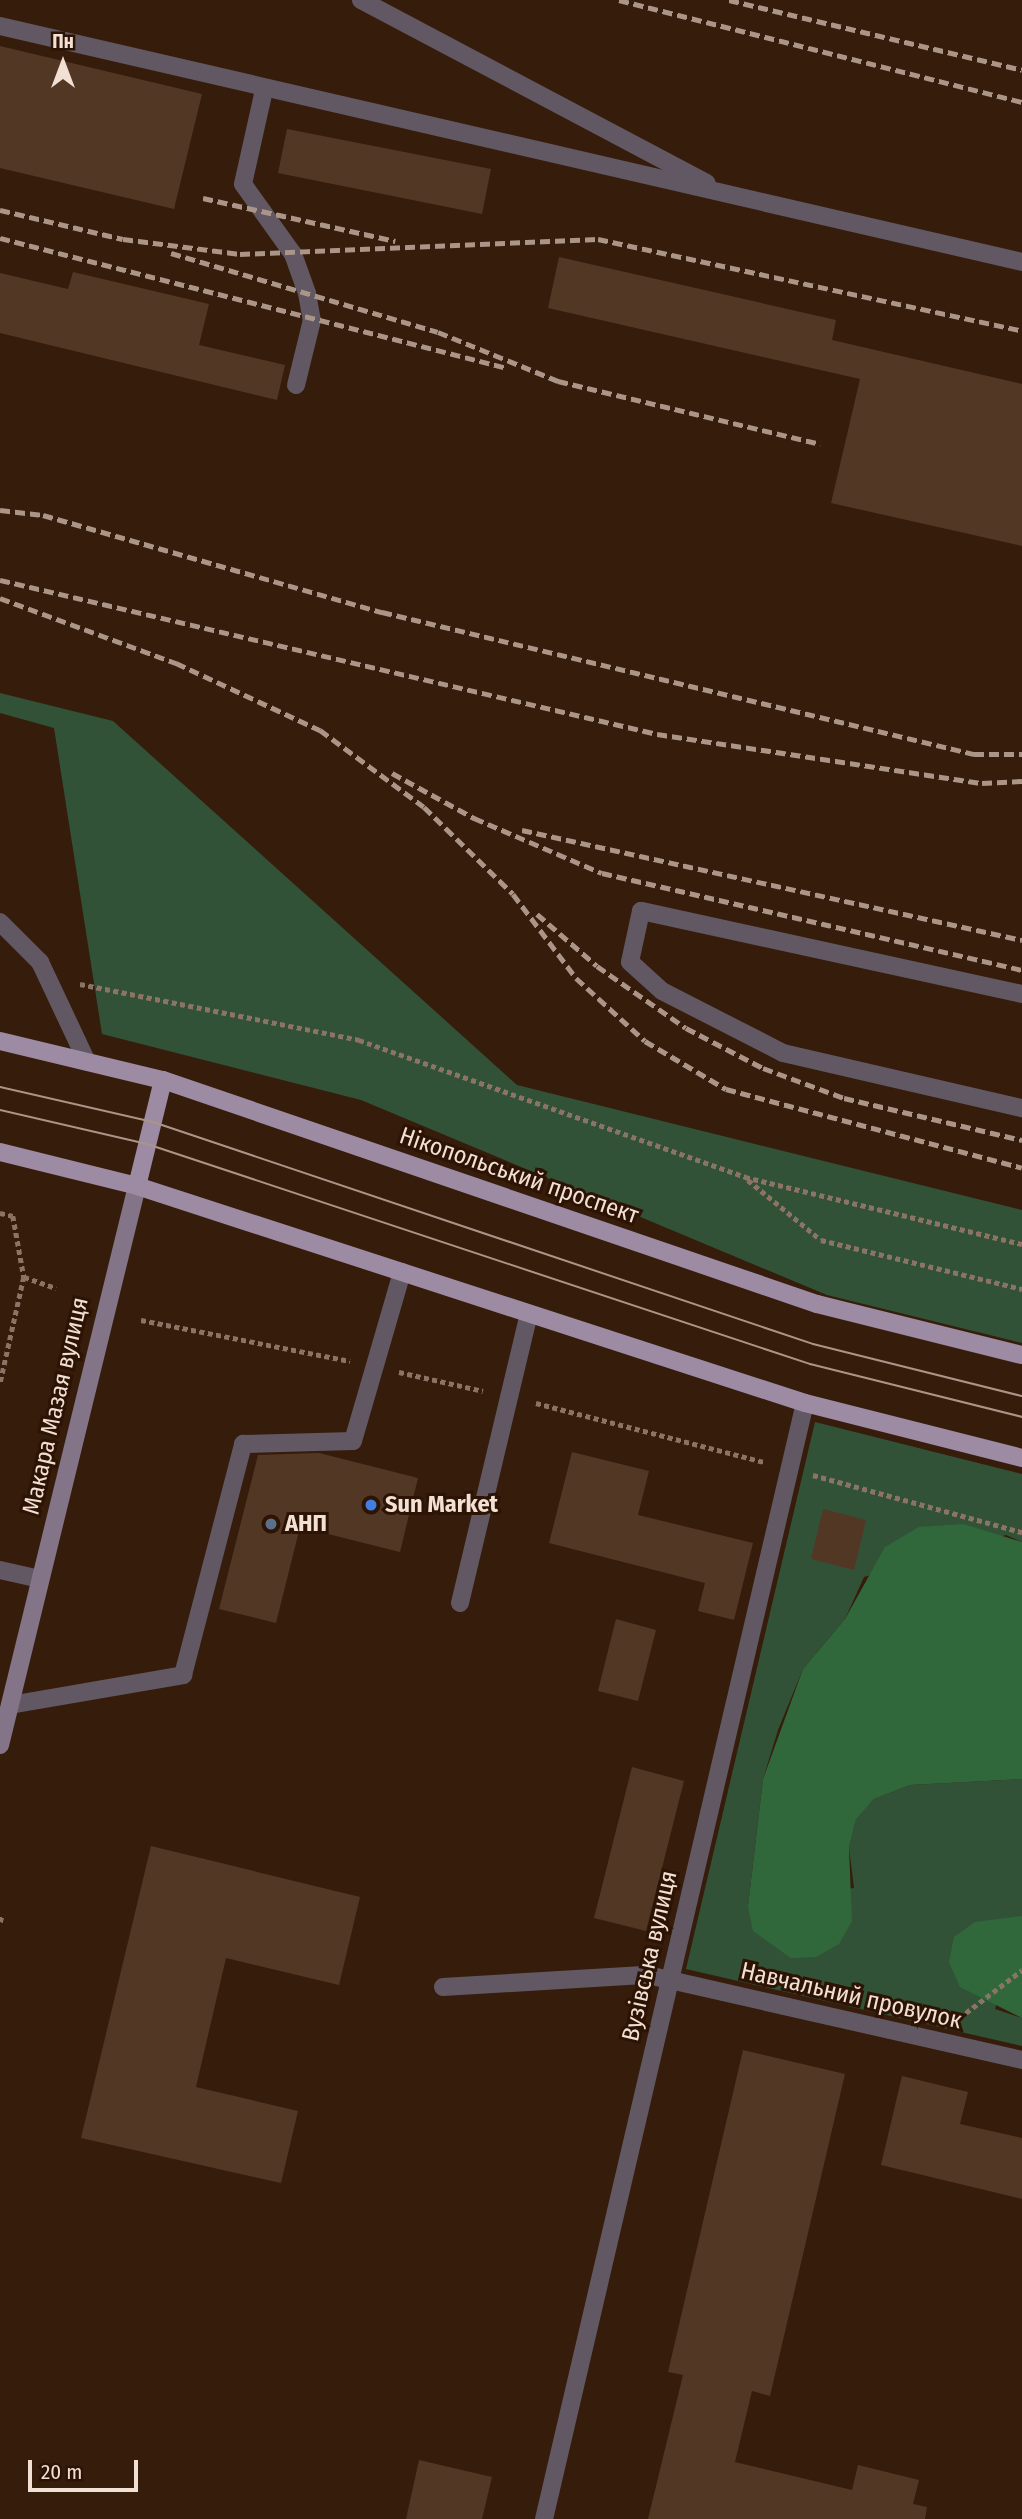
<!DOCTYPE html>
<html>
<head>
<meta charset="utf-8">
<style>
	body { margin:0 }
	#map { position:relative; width:1022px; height:2519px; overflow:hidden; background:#361c0b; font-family:"Fira Sans Condensed",sans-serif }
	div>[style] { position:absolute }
	.green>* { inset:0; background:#325237 }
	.forest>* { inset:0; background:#31683b }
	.building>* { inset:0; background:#533725 }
	.path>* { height:4.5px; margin-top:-2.25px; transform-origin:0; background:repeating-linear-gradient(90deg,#8b7466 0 5px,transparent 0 8.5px) }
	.lane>* { height:18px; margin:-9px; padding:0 9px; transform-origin:9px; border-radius:9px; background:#615864 }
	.street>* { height:18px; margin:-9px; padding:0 9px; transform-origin:9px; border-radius:9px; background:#615864 }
	.secondary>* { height:18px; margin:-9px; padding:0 9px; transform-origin:9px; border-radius:9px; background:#837488 }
	.primary>* { height:18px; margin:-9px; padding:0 9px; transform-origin:9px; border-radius:9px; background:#9d8ba4 }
	.tram>* { height:2px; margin:-1px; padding:0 1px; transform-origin:1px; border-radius:1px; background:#aa9588 }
	.rail>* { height:5px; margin-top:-2.5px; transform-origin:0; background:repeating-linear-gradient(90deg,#aa9588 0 10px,transparent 0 15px) }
	.dots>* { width:19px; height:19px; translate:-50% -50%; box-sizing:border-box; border:4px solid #2c1303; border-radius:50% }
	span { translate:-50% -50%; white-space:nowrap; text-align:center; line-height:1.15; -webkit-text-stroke:6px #2c1303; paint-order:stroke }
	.street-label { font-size:24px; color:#f2e0d5 }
	.poi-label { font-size:24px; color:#f2e0d5; font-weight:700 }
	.left { translate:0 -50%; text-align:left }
	.north { position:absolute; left:28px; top:28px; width:70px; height:70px; -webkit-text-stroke:5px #2c1303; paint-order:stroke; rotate:0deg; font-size:19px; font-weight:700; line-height:28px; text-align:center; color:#f2e0d5 }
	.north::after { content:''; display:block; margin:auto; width:24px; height:32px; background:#f2e0d5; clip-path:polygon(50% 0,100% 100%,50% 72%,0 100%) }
	.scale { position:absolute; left:28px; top:2460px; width:110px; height:32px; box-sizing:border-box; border:4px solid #f2e0d5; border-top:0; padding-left:9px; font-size:21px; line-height:24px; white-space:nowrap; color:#f2e0d5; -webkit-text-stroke:5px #2c1303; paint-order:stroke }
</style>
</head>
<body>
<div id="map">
	<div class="green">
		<div style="clip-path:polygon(0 693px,113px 721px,517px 1085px,1022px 1210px,1022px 1343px,827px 1295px,361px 1100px,102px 1034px,54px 728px,0 713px)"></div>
		<div style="clip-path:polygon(815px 1422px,1022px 1474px,1022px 1542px,1006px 1535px,864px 1577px,845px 1619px,803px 1669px,778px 1730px,763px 1779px,748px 1906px,854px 1888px,849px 1848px,856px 1818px,874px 1799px,910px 1785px,1022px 1779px,1022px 1916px,995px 2009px,1022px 2018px,1022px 2046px,686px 1969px)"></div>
	</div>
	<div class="forest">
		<div style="clip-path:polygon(963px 1524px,1022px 1542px,1022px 1779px,910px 1785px,874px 1799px,856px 1819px,849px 1848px,852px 1921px,839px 1944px,816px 1957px,791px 1958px,753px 1931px,748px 1906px,763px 1779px,803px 1669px,845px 1619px,885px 1547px,919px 1527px)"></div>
		<div style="clip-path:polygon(1022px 1916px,1022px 2018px,960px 1987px,949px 1962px,954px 1937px,975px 1922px)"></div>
	</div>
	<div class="building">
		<div style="clip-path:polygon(0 46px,202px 94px,174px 209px,0 168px)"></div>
		<div style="clip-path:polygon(287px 129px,491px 169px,482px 214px,278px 173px)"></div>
		<div style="clip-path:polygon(559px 257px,836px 320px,832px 340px,1022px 384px,1022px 546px,831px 503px,860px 379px,548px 308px)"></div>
		<div style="clip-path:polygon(73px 272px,209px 304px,199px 345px,285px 365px,277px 400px,0 333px,0 273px,68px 289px)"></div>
		<div style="clip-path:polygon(572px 1452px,649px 1471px,638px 1515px,753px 1543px,734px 1620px,698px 1611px,705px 1583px,549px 1543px)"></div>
		<div style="clip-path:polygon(319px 1453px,418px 1478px,400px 1552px,300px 1527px,276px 1623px,219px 1609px,258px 1455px)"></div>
		<div style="clip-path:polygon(823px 1509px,866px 1520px,854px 1570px,811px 1559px)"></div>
		<div style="clip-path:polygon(616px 1619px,656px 1630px,638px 1701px,598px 1691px)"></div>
		<div style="clip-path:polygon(632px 1767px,684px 1781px,646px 1931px,594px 1918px)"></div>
		<div style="clip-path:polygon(151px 1846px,360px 1897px,339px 1985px,226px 1958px,196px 2087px,298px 2111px,281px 2183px,81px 2138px)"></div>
		<div style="clip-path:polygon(743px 2050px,845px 2074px,770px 2396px,752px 2391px,735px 2462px,852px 2490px,858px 2465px,919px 2480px,913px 2504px,927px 2507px,925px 2519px,648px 2519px,683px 2375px,668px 2372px)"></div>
		<div style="clip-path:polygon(902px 2076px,968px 2092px,960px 2124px,1022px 2138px,1022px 2199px,881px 2165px)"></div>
		<div style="clip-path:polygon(419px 2460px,492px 2477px,482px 2519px,406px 2519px)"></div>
	</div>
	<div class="path">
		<div style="left:80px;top:984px;width:285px;rotate:11.3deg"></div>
		<div style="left:359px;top:1040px;width:410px;rotate:19.5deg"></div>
		<div style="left:745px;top:1177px;width:285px;rotate:13.6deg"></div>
		<div style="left:748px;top:1180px;width:94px;rotate:39.4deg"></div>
		<div style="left:821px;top:1240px;width:207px;rotate:13.7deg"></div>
		<div style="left:0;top:1213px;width:13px;rotate:13deg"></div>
		<div style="left:13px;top:1216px;width:62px;rotate:79.8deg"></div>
		<div style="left:24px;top:1277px;width:110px;rotate:102.6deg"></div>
		<div style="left:24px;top:1277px;width:34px;rotate:19deg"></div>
		<div style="left:141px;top:1320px;width:213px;rotate:11.1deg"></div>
		<div style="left:399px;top:1372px;width:86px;rotate:12.7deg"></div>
		<div style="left:536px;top:1403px;width:236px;rotate:14.5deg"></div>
		<div style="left:813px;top:1475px;width:217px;rotate:15.3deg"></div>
		<div style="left:0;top:1922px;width:8px;rotate:-76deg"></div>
		<div style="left:959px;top:2018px;width:79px;rotate:-37.3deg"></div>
	</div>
	<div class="lane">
		<div style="left:361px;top:0;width:391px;rotate:27.9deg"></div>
		<div style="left:0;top:26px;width:1049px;rotate:13deg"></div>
		<div style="left:264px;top:90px;width:96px;rotate:102.6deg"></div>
		<div style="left:243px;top:184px;width:86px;rotate:54.5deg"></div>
		<div style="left:293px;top:254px;width:41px;rotate:70.3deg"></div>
		<div style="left:307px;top:293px;width:27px;rotate:80deg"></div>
		<div style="left:312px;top:320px;width:67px;rotate:103.8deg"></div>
		<div style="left:0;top:922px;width:57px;rotate:45deg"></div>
		<div style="left:40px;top:962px;width:110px;rotate:64.8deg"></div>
		<div style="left:1022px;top:994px;width:390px;rotate:-167.7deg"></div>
		<div style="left:641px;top:911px;width:52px;rotate:102.2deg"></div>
		<div style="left:630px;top:962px;width:43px;rotate:42.2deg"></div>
		<div style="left:662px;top:991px;width:136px;rotate:27.1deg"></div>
		<div style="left:783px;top:1053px;width:245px;rotate:13deg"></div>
		<div style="left:0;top:1570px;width:41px;rotate:12.7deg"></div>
		<div style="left:460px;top:1603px;width:297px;rotate:-76.6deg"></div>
		<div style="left:10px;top:1705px;width:176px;rotate:-9.8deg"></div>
		<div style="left:183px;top:1675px;width:239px;rotate:-75.4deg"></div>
		<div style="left:243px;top:1444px;width:110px;rotate:-1.6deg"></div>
		<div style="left:353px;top:1441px;width:176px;rotate:-73.8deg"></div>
		<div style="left:443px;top:1987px;width:205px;rotate:-3.4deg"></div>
		<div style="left:648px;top:1975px;width:23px;rotate:13deg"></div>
	</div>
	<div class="street">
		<div style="left:670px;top:1980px;width:361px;rotate:12.8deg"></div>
		<div style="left:544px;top:2519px;width:1146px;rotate:-76.84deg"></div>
	</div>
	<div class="secondary">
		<div style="left:0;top:1745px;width:576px;rotate:-76.23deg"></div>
	</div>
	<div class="primary">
		<div style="left:0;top:1041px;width:168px;rotate:13.5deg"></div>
		<div style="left:163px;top:1080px;width:691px;rotate:18.91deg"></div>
		<div style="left:817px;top:1304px;width:211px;rotate:14deg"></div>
		<div style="left:0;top:1152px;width:141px;rotate:13.9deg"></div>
		<div style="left:137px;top:1186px;width:702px;rotate:18deg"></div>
		<div style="left:805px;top:1403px;width:224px;rotate:14.2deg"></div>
		<div style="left:137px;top:1186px;width:109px;rotate:-76.2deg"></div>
	</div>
	<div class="tram">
		<div style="left:0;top:1087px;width:157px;rotate:12.9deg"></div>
		<div style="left:153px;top:1122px;width:696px;rotate:18.59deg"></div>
		<div style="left:813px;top:1344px;width:215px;rotate:14deg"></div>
		<div style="left:0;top:1110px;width:151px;rotate:13deg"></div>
		<div style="left:147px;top:1144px;width:699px;rotate:18.36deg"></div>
		<div style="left:810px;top:1364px;width:219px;rotate:14deg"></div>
	</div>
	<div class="rail">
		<div style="left:619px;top:0;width:416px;rotate:14.2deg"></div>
		<div style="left:729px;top:0;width:301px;rotate:13.4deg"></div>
		<div style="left:203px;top:198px;width:197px;rotate:12.6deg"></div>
		<div style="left:0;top:210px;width:126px;rotate:13.3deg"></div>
		<div style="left:123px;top:239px;width:118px;rotate:7.3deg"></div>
		<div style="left:240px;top:254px;width:358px;rotate:-2.4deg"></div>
		<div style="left:598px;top:239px;width:434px;rotate:12.2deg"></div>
		<div style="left:0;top:238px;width:523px;rotate:14.38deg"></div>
		<div style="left:171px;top:253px;width:278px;rotate:16.5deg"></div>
		<div style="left:438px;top:332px;width:130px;rotate:22.2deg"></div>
		<div style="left:558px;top:381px;width:270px;rotate:13.5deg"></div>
		<div style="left:0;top:510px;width:43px;rotate:6.6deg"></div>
		<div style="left:43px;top:515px;width:353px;rotate:16deg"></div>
		<div style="left:382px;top:612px;width:609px;rotate:13.49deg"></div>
		<div style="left:974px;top:754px;width:48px"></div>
		<div style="left:0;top:580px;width:675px;rotate:13.19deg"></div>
		<div style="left:657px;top:734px;width:329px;rotate:8.6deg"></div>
		<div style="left:982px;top:783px;width:40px;rotate:-2.9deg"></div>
		<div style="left:0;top:598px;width:188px;rotate:20.3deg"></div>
		<div style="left:176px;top:663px;width:159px;rotate:25deg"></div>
		<div style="left:320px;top:730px;width:129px;rotate:36.5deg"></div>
		<div style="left:424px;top:807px;width:124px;rotate:44.3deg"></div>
		<div style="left:513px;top:894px;width:105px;rotate:53.1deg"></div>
		<div style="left:576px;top:978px;width:93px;rotate:42.4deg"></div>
		<div style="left:645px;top:1041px;width:94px;rotate:30.7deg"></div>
		<div style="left:726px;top:1089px;width:306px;rotate:14.9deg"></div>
		<div style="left:392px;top:773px;width:94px;rotate:28.8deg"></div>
		<div style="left:474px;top:818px;width:139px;rotate:23.3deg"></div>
		<div style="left:602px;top:873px;width:431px;rotate:13deg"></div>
		<div style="left:522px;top:830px;width:512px;rotate:12.41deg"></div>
		<div style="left:537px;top:914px;width:79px;rotate:40.9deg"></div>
		<div style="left:597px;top:966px;width:108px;rotate:34.9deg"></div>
		<div style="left:686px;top:1028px;width:87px;rotate:27.5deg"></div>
		<div style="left:763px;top:1068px;width:86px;rotate:20.3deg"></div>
		<div style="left:844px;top:1098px;width:183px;rotate:13.3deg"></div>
	</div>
	<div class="dots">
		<div style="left:371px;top:1505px;background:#3f7fe0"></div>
		<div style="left:271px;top:1524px;background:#5c6f8a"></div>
	</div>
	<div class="street-label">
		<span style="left:519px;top:1176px;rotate:19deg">Нікопольський проспект</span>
		<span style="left:56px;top:1406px;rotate:-77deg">Макара Мазая вулиця</span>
		<span style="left:650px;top:1956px;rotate:-77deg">Вузівська вулиця</span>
		<span style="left:851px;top:1996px;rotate:13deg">Навчальний провулок</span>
	</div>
	<div class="poi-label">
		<span class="left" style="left:385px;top:1505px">Sun Market</span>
		<span class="left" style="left:285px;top:1524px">АНП</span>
	</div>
	<div class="north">Пн</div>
	<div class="scale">20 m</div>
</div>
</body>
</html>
